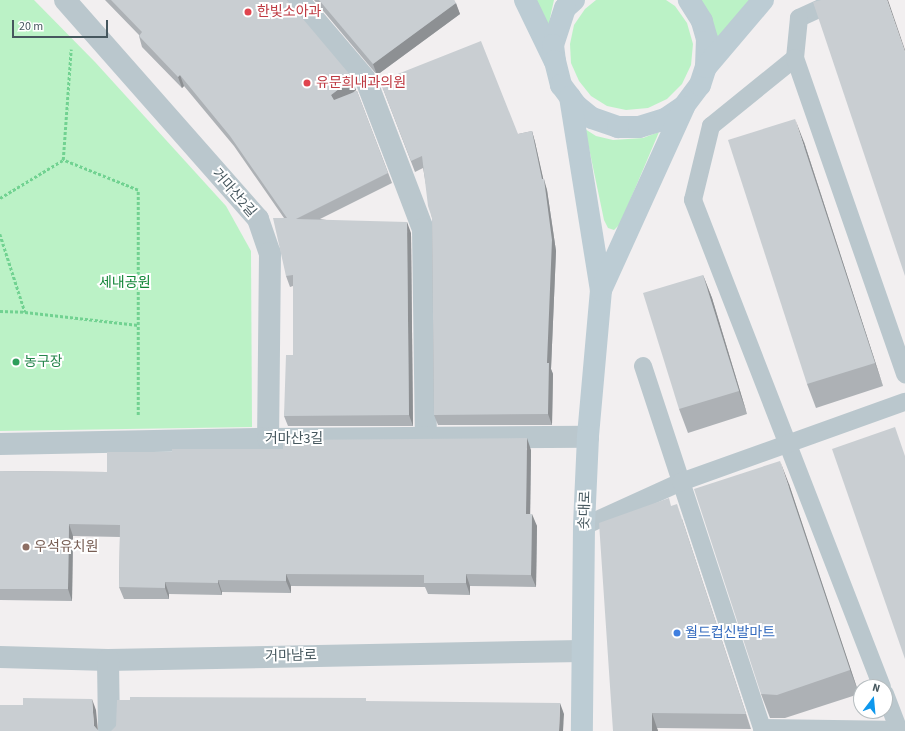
<!DOCTYPE html>
<html>
<head>
<meta charset="utf-8">
<style>
	body { margin:0 }
	#map { position:relative; width:905px; height:731px; overflow:hidden; background:#f2eff0; font-family:"Source Sans 3","Noto Sans KR",sans-serif }
	div>[style] { position:absolute }
	.green>* { inset:0; background:#bbf2c6 }
	.path>* { height:2.5px; margin-top:-1.25px; transform-origin:0; background:repeating-linear-gradient(90deg,#71d291 0 3px,transparent 0 5px) }
	.lane>* { height:18px; margin:-9px; padding:0 9px; transform-origin:9px; border-radius:9px; background:#bac7cd }
	.street>* { height:22px; margin:-11px; padding:0 11px; transform-origin:11px; border-radius:11px; background:#bac7cd }
	.secondary>* { height:22px; margin:-11px; padding:0 11px; transform-origin:11px; border-radius:11px; background:#bcccd4 }
	.wall>* { inset:0; background:#adb1b5 }
	.shaded-wall>* { inset:0; background:#8d9093 }
	.building>* { inset:0; background:#c9ced2 }
	.dots>* { width:11px; height:11px; translate:-50% -50%; box-sizing:border-box; border:2px solid #fff; border-radius:50% }
	span { translate:-50% -50%; white-space:nowrap; text-align:center; line-height:1.15; -webkit-text-stroke:4px #fff; paint-order:stroke }
	.health-label { font-size:14px; color:#be3a42 }
	.left { translate:0 -50%; text-align:left }
	.street-label { font-size:14px; color:#46575e }
	.park-label { font-size:14px; color:#118536 }
	.leisure-label { font-size:14px; color:#27864d }
	.education-label { font-size:14px; color:#785e54 }
	.shop-label { font-size:14px; color:#366cbe }
	.north { position:absolute; left:853px; top:679px; width:40px; height:40px; box-sizing:border-box; background:#fff; border:1px solid #b5bcbf; border-radius:50%; rotate:16deg; font-size:11px; font-weight:700; line-height:16px; text-align:center; color:#46575e }
	.north::after { content:''; display:block; margin:auto; width:14px; height:18px; background:#0e98ed; clip-path:polygon(50% 0,100% 100%,50% 72%,0 100%) }
	.scale { position:absolute; left:12px; top:20px; width:96px; height:18px; box-sizing:border-box; border:2px solid #46575e; border-top:0; padding-left:5px; font-size:12px; line-height:14px; white-space:nowrap; color:#46575e; -webkit-text-stroke:3px #fff; paint-order:stroke }
</style>
</head>
<body>
<div id="map">
	<div class="green">
		<div style="clip-path:polygon(0 0,34px 0,95px 62px,226px 206px,251px 251px,252px 427px,0 431px)"></div>
		<div style="clip-path:polygon(527px 0,554px 0,550px 18px,548px 37px)"></div>
		<div style="clip-path:polygon(596px 0,666px 0,675px 6px,687px 23px,693px 44px,691px 65px,682px 84px,667px 99px,648px 108px,626px 110px,607px 106px,591px 96px,579px 81px,571px 63px,570px 44px,574px 25px,585px 9px)"></div>
		<div style="clip-path:polygon(701px 0,755px 0,711px 50px)"></div>
		<div style="clip-path:polygon(585px 129px,596px 136px,613px 140px,643px 138px,659px 132px,620px 224px,614px 230px,608px 228px,604px 220px)"></div>
	</div>
	<div class="path">
		<div style="left:63px;top:160px;width:111px;rotate:-85.9deg"></div>
		<div style="left:0;top:198px;width:74px;rotate:-31.1deg"></div>
		<div style="left:0;top:234px;width:82px;rotate:72.2deg"></div>
		<div style="left:25px;top:312px;width:114px;rotate:6.6deg"></div>
		<div style="left:138px;top:325px;width:135px;rotate:-90deg"></div>
		<div style="left:138px;top:190px;width:81px;rotate:-158.2deg"></div>
		<div style="left:0;top:311px;width:25px;rotate:2deg"></div>
		<div style="left:138px;top:415px;width:90px;rotate:-90deg"></div>
	</div>
	<div class="lane">
		<div style="left:838px;top:0;width:43px;rotate:155.2deg"></div>
		<div style="left:799px;top:18px;width:40px;rotate:95.7deg"></div>
		<div style="left:795px;top:58px;width:108px;rotate:141deg"></div>
		<div style="left:711px;top:126px;width:76px;rotate:103.7deg"></div>
		<div style="left:693px;top:200px;width:522px;rotate:68.79deg"></div>
		<div style="left:795px;top:58px;width:335px;rotate:70.8deg"></div>
		<div style="left:643px;top:366px;width:381px;rotate:71.8deg"></div>
		<div style="left:762px;top:728px;width:143px;rotate:0.8deg"></div>
		<div style="left:584px;top:526px;width:107px;rotate:-24.4deg"></div>
		<div style="left:681px;top:482px;width:238px;rotate:-19.7deg"></div>
		<div style="left:885px;top:694px;width:39px;rotate:69deg"></div>
	</div>
	<div class="street">
		<div style="left:65px;top:0;width:292px;rotate:48.6deg"></div>
		<div style="left:258px;top:219px;width:36px;rotate:71deg"></div>
		<div style="left:270px;top:253px;width:186px;rotate:90.6deg"></div>
		<div style="left:298px;top:0;width:105px;rotate:49.6deg"></div>
		<div style="left:366px;top:80px;width:160px;rotate:69.1deg"></div>
		<div style="left:423px;top:229px;width:210px;rotate:89.2deg"></div>
		<div style="left:0;top:444px;width:268px;rotate:-1.1deg"></div>
		<div style="left:268px;top:439px;width:320px;rotate:-0.4deg"></div>
		<div style="left:0;top:657px;width:108px;rotate:1.6deg"></div>
		<div style="left:108px;top:660px;width:474px;rotate:-1.1deg"></div>
		<div style="left:108px;top:660px;width:71px;rotate:89.2deg"></div>
	</div>
	<div class="secondary">
		<div style="left:525px;top:0;width:67px;rotate:64.2deg"></div>
		<div style="left:574px;top:0;width:12px;rotate:138deg"></div>
		<div style="left:565px;top:8px;width:39px;rotate:108deg"></div>
		<div style="left:553px;top:45px;width:16px;rotate:83deg"></div>
		<div style="left:555px;top:61px;width:25px;rotate:76deg"></div>
		<div style="left:561px;top:85px;width:26px;rotate:53deg"></div>
		<div style="left:577px;top:106px;width:19px;rotate:39deg"></div>
		<div style="left:592px;top:118px;width:28px;rotate:19deg"></div>
		<div style="left:618px;top:127px;width:21px"></div>
		<div style="left:639px;top:127px;width:27px;rotate:-17deg"></div>
		<div style="left:665px;top:119px;width:23px;rotate:-34deg"></div>
		<div style="left:684px;top:106px;width:26px;rotate:-53deg"></div>
		<div style="left:700px;top:85px;width:19px;rotate:-72deg"></div>
		<div style="left:706px;top:67px;width:28px;rotate:-88deg"></div>
		<div style="left:707px;top:39px;width:19px;rotate:-106deg"></div>
		<div style="left:702px;top:21px;width:25px;rotate:-122deg"></div>
		<div style="left:706px;top:67px;width:88px;rotate:-49.6deg"></div>
		<div style="left:570px;top:97px;width:195px;rotate:80.9deg"></div>
		<div style="left:601px;top:290px;width:148px;rotate:95.1deg"></div>
		<div style="left:588px;top:437px;width:89px;rotate:92.6deg"></div>
		<div style="left:584px;top:526px;width:205px;rotate:90.6deg"></div>
		<div style="left:601px;top:290px;width:201px;rotate:-65.6deg"></div>
	</div>
	<div class="wall">
		<div style="clip-path:polygon(105px 0,287px 0,356px 90px,354px 92px,357px 91px,392px 183px,320px 219px,411px 233px,413px 426px,288px 426px,284px 416px,293px 355px,293px 286px,290px 287px,286px 276px,284px 218px,234px 146px,184px 86px,182px 88px,142px 47px,139px 36px,139px 35px)"></div>
		<div style="clip-path:polygon(314px 0,454px 0,460px 14px,377px 75px)"></div>
		<div style="clip-path:polygon(380px 81px,518px 134px,532px 131px,535px 142px,543px 179px,547px 190px,556px 251px,551px 369px,553px 374px,552px 425px,438px 425px,434px 415px,432px 218px,423px 168px,415px 172px)"></div>
		<div style="clip-path:polygon(804px 142px,883px 386px,816px 408px,807px 384px)"></div>
		<div style="clip-path:polygon(703px 275px,712px 298px,747px 414px,688px 433px,679px 409px)"></div>
		<div style="clip-path:polygon(531px 450px,530px 514px,537px 526px,536px 587px,470px 586px,470px 595px,428px 594px,425px 587px,291px 586px,291px 593px,222px 592px,222px 595px,169px 594px,169px 599px,124px 599px,119px 587px,120px 537px,73px 536px,72px 601px,0 600px,0 471px,107px 472px,172px 452px)"></div>
		<div style="clip-path:polygon(789px 484px,859px 694px,785px 718px,770px 718px,761px 694px)"></div>
		<div style="clip-path:polygon(682px 519px,751px 729px,657px 728px,658px 731px,613px 731px)"></div>
	</div>
	<div class="shaded-wall">
		<div style="clip-path:polygon(887px 0,888px 0,905px 50px,905px 52px)"></div>
		<div style="clip-path:polygon(456px 3px,460px 14px,377px 75px,373px 64px)"></div>
		<div style="clip-path:polygon(180px 75px,184px 86px,182px 88px,178px 77px)"></div>
		<div style="clip-path:polygon(352px 79px,356px 90px,335px 106px,331px 95px)"></div>
		<div style="clip-path:polygon(795px 119px,804px 142px,883px 386px,875px 363px)"></div>
		<div style="clip-path:polygon(532px 131px,535px 142px,544px 182px,544px 179px,547px 190px,556px 251px,551px 369px,553px 374px,552px 425px,548px 414px,547px 363px)"></div>
		<div style="clip-path:polygon(407px 222px,411px 233px,413px 426px,409px 415px)"></div>
		<div style="clip-path:polygon(703px 275px,712px 298px,747px 414px,739px 391px)"></div>
		<div style="clip-path:polygon(527px 438px,531px 450px,530px 526px,526px 514px)"></div>
		<div style="clip-path:polygon(780px 461px,789px 484px,859px 694px,850px 670px)"></div>
		<div style="clip-path:polygon(677px 504px,682px 519px,751px 729px,746px 714px)"></div>
		<div style="clip-path:polygon(532px 514px,537px 526px,536px 587px,531px 575px)"></div>
		<div style="clip-path:polygon(69px 524px,73px 536px,72px 601px,68px 589px)"></div>
		<div style="clip-path:polygon(286px 574px,291px 586px,291px 593px,286px 581px)"></div>
		<div style="clip-path:polygon(466px 574px,470px 586px,470px 595px,466px 583px)"></div>
		<div style="clip-path:polygon(218px 580px,222px 592px,222px 595px,218px 583px)"></div>
		<div style="clip-path:polygon(165px 582px,169px 594px,169px 599px,165px 588px)"></div>
		<div style="clip-path:polygon(92px 699px,96px 710px,98px 731px,94px 726px)"></div>
		<div style="clip-path:polygon(560px 703px,564px 714px,563px 731px,559px 731px)"></div>
		<div style="clip-path:polygon(652px 713px,658px 731px,652px 731px)"></div>
	</div>
	<div class="building">
		<div style="clip-path:polygon(111px 0,287px 0,351px 76px,352px 79px,331px 95px,334px 100px,357px 91px,388px 173px,296px 219px,407px 222px,409px 415px,284px 416px,286px 355px,293px 355px,293px 275px,286px 276px,273px 218px,287px 218px,230px 136px,180px 75px,178px 77px,139px 36px,142px 32px)"></div>
		<div style="clip-path:polygon(319px 0,454px 0,456px 3px,373px 64px)"></div>
		<div style="clip-path:polygon(821px 0,887px 0,905px 52px,905px 276px,813px 2px)"></div>
		<div style="clip-path:polygon(481px 41px,518px 134px,532px 131px,542px 179px,544px 179px,552px 240px,547px 363px,549px 363px,548px 414px,434px 415px,432px 218px,428px 206px,422px 156px,411px 161px,380px 81px)"></div>
		<div style="clip-path:polygon(795px 119px,875px 363px,807px 384px,728px 140px)"></div>
		<div style="clip-path:polygon(703px 275px,739px 391px,679px 409px,643px 293px)"></div>
		<div style="clip-path:polygon(895px 427px,905px 456px,905px 659px,832px 449px)"></div>
		<div style="clip-path:polygon(527px 438px,526px 514px,532px 514px,531px 575px,466px 574px,466px 583px,424px 583px,424px 575px,286px 574px,286px 581px,218px 580px,218px 583px,165px 582px,165px 588px,119px 587px,120px 525px,69px 524px,68px 589px,0 589px,0 471px,107px 472px,107px 452px,172px 452px,172px 449px,283px 449px,283px 440px)"></div>
		<div style="clip-path:polygon(780px 461px,850px 670px,777px 695px,761px 694px,694px 489px)"></div>
		<div style="clip-path:polygon(669px 498px,671px 506px,677px 504px,746px 714px,652px 713px,652px 731px,613px 731px,599px 523px)"></div>
		<div style="clip-path:polygon(130px 697px,366px 698px,366px 701px,560px 703px,559px 731px,111px 731px,116px 726px,117px 700px,130px 700px)"></div>
		<div style="clip-path:polygon(23px 698px,92px 699px,94px 726px,99px 731px,0 731px,0 705px,23px 705px)"></div>
	</div>
	<div class="dots">
		<div style="left:248px;top:12px;background:#e0444e"></div>
		<div style="left:307px;top:83px;background:#e0444e"></div>
		<div style="left:16px;top:362px;background:#2e9e5b"></div>
		<div style="left:26px;top:547px;background:#8d6e63"></div>
		<div style="left:677px;top:633px;background:#3f7fe0"></div>
	</div>
	<div class="health-label">
		<span class="left" style="left:257px;top:12px">한빛소아과</span>
		<span class="left" style="left:316px;top:83px">유문희내과의원</span>
	</div>
	<div class="street-label">
		<span style="left:234px;top:193px;rotate:49deg">거마산2길</span>
		<span style="left:294px;top:439px">거마산3길</span>
		<span style="left:585px;top:510px;rotate:-88deg">솟대로</span>
		<span style="left:291px;top:656px;rotate:-1deg">거마남로</span>
	</div>
	<div class="park-label">
		<span style="left:125px;top:283px">세내공원</span>
	</div>
	<div class="leisure-label">
		<span class="left" style="left:24px;top:362px">농구장</span>
	</div>
	<div class="education-label">
		<span class="left" style="left:34px;top:547px">우석유치원</span>
	</div>
	<div class="shop-label">
		<span class="left" style="left:685px;top:633px">월드컵신발마트</span>
	</div>
	<div class="north">N</div>
	<div class="scale">20 m</div>
</div>
</body>
</html>
